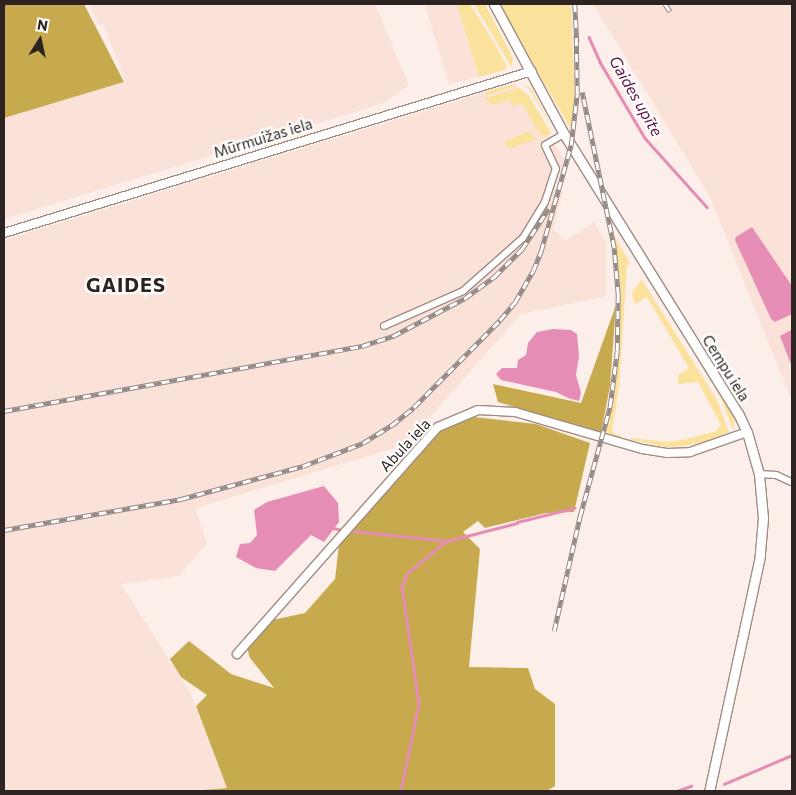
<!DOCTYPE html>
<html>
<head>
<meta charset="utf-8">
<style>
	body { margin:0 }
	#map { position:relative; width:796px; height:795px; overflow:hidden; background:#fceee9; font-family:Commissioner,sans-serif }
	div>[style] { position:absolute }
	.built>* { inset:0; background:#fbe2d9 }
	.green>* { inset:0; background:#fae29d }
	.forest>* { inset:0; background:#c8aa4e }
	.water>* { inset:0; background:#e58db5 }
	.stream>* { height:2.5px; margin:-1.25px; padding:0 1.25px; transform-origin:1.25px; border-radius:1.25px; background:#e58db5 }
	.roads { filter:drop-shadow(1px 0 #a18c84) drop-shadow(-1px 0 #a18c84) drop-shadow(0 1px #a18c84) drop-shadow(0 -1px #a18c84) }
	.minor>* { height:6px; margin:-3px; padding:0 3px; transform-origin:3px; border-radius:3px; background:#fff }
	.tertiary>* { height:8px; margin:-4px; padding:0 4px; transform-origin:4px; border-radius:4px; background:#fff }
	.secondary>* { height:9px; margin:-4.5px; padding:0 4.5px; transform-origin:4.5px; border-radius:4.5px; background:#fff }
	.rail>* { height:4.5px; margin-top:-2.25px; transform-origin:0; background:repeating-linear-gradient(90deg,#fff 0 8px,#958985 0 16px); box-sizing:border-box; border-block:1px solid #958985 }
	span { translate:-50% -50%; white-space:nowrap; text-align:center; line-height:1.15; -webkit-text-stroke:4.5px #fff; paint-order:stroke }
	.street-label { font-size:15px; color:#2d2421 }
	.water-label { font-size:16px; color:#61143e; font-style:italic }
	.district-label { font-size:20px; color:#2d2421; font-weight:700; letter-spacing:1px }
	.frame { position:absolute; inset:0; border:5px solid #2d2421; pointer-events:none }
	.north { position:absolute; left:15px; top:15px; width:50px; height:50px; -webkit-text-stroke:4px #fff; paint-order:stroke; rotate:10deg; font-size:14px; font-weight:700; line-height:20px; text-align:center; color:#2d2421 }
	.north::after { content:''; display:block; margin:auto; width:18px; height:22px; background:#2d2421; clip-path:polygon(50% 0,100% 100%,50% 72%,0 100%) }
</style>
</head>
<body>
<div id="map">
	<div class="built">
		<div style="clip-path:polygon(89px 4px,375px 4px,409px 85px,384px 103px,4px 219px,4px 118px,126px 82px,103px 24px,98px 25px)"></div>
		<div style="clip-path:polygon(432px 4px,457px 4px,479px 77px,449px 84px,425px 6px)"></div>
		<div style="clip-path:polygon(593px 4px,792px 4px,792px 401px,710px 197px)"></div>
		<div style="clip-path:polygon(515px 83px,564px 159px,554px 189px,563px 193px,553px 228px,565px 241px,594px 222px,606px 242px,606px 296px,521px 314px,405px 445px,195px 508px,207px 543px,179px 576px,121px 584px,191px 694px,227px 788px,191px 791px,4px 791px,4px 240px)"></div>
	</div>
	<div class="green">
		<div style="clip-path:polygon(457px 4px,470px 4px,496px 46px,507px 67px,504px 70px,479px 77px)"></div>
		<div style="clip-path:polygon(474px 4px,485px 4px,513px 58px,512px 68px)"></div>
		<div style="clip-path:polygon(498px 4px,571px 4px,575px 98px,571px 129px)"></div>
		<div style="clip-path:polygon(520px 83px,531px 88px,552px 128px,529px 89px)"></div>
		<div style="clip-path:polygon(516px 84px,516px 86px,485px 96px,487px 91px)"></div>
		<div style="clip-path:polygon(519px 88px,529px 96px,551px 133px,549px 135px,541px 136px,522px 104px,512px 106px,510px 100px,492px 105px,485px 98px)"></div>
		<div style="clip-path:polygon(529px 131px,537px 139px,512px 148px,506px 146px,505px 141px)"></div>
		<div style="clip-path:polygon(613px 234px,630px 263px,627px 265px,619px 389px,612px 429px,613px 433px,621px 436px,620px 440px,604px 434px,613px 401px,620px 334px,620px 286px)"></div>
		<div style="clip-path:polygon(642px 280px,717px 400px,729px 432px,700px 443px,683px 446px,665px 447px,630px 440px,630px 438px,668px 442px,687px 439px,716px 431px,721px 425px,698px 382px,678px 384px,678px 375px,689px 368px,647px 297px,635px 304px,632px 295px,633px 290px)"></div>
		<div style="clip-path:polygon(685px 338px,735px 418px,733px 430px,720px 396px)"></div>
	</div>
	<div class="forest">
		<div style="clip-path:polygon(4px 4px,84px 4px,124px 82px,4px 118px)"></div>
		<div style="clip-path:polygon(616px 305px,610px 386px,601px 433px,498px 402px,493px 384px,581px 403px)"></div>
		<div style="clip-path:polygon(464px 416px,536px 424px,590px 443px,574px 512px,546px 513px,485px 528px,478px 521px,463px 532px,480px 549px,469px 667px,528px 668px,535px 689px,555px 704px,555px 786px,547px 791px,192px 791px,227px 788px,196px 706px,207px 695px,181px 677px,170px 659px,189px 641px,231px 674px,274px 688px,250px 658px,244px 638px,266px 614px,277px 619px,305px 613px,335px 579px,339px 545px,439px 430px)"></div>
	</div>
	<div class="water">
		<div style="clip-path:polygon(752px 227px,792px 286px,792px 314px,775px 322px,771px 319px,735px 240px,736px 237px)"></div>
		<div style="clip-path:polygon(553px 329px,571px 330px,577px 334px,579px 356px,576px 375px,581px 393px,579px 401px,568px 398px,556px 392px,501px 380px,496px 374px,502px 368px,517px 368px,518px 360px,526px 355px,528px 343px,537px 332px)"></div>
		<div style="clip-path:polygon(791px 330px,792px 333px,792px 367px,780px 336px)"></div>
		<div style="clip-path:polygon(324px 486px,338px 503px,339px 522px,324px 542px,311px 535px,275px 571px,256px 568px,236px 557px,240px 544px,250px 543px,257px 535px,254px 510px,267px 502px)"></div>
	</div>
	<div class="stream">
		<div style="left:589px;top:37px;width:27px;rotate:66deg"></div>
		<div style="left:600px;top:62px;width:88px;rotate:59.4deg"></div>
		<div style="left:645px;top:138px;width:93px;rotate:48.1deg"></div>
		<div style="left:517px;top:522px;width:59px;rotate:-13.8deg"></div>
		<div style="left:332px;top:528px;width:11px;rotate:10deg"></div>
		<div style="left:354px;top:531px;width:94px;rotate:6.1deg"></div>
		<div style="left:447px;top:541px;width:50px;rotate:140.6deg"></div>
		<div style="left:408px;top:573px;width:14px;rotate:115deg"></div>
		<div style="left:402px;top:586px;width:119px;rotate:81.8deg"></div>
		<div style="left:419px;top:704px;width:89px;rotate:101.7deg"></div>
		<div style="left:447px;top:541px;width:72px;rotate:-14.4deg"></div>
		<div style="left:724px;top:784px;width:74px;rotate:-23.1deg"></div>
		<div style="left:677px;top:791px;width:15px;rotate:-20deg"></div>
	</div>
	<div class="roads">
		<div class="minor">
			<div style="left:384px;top:326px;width:86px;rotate:-23.9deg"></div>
			<div style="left:463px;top:291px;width:80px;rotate:-41.5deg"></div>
			<div style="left:523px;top:238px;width:42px;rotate:-58.6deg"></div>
			<div style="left:545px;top:202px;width:35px;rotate:-72deg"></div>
			<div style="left:556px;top:169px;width:26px;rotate:-115deg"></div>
			<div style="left:545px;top:145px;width:22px;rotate:-30deg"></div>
			<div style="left:759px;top:474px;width:17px;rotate:3deg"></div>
			<div style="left:776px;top:475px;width:17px;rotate:24deg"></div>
		</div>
		<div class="tertiary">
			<div style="left:4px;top:233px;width:552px;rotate:-17.06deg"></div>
			<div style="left:237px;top:654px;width:303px;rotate:-48.5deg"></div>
			<div style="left:438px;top:427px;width:43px;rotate:-23deg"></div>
			<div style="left:478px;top:410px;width:37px;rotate:3deg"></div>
			<div style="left:515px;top:412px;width:132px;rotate:16.2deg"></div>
			<div style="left:642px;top:449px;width:25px;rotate:9deg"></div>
			<div style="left:667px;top:453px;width:23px;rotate:-2deg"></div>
			<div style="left:690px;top:452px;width:60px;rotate:-19.3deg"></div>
		</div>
		<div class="secondary">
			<div style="left:494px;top:4px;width:148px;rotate:61.7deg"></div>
			<div style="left:564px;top:134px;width:329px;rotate:58.1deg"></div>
			<div style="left:738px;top:413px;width:21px;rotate:65deg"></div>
			<div style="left:747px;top:432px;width:44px;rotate:74.1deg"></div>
			<div style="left:759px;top:474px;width:44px;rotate:84.8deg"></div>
			<div style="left:763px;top:518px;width:38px;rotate:95deg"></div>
			<div style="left:760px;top:556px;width:240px;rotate:102.2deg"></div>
		</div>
	</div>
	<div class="rail">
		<div style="left:575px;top:4px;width:38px;rotate:87deg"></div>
		<div style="left:665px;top:4px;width:9px;rotate:54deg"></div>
		<div style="left:4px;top:411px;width:364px;rotate:-10.3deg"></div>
		<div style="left:362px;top:346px;width:33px;rotate:-18deg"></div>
		<div style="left:393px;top:336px;width:81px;rotate:-27.8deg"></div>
		<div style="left:465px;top:298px;width:36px;rotate:-36deg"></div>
		<div style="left:494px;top:277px;width:40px;rotate:-45deg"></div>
		<div style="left:522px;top:249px;width:49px;rotate:-56.6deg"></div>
		<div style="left:4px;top:530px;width:180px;rotate:-9.9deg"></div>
		<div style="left:181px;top:499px;width:126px;rotate:-15.1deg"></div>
		<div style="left:303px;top:466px;width:64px;rotate:-21deg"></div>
		<div style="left:363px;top:443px;width:34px;rotate:-32deg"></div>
		<div style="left:392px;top:425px;width:28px;rotate:-39deg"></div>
		<div style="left:414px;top:407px;width:122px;rotate:-45.3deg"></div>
		<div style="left:500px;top:320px;width:23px;rotate:-50deg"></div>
		<div style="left:515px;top:302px;width:36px;rotate:-60deg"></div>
		<div style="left:533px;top:271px;width:22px;rotate:-68deg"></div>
		<div style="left:541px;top:251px;width:110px;rotate:-74.2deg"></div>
		<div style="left:571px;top:145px;width:51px;rotate:-83.3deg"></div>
		<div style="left:577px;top:94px;width:59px;rotate:-91deg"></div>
		<div style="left:554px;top:631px;width:118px;rotate:-77.3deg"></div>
		<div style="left:580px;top:516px;width:114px;rotate:-74.7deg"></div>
		<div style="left:610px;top:406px;width:55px;rotate:-82.7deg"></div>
		<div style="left:617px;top:351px;width:56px;rotate:-89deg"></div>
		<div style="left:618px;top:295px;width:47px;rotate:-94.9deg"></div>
		<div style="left:614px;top:248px;width:159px;rotate:-101.6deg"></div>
	</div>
	<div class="street-label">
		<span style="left:263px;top:138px;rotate:-17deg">Mūrmuižas iela</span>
		<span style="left:726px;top:368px;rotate:58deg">Cempu iela</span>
		<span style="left:405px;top:445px;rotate:-47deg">Abula iela</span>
	</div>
	<div class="water-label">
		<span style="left:636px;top:96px;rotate:60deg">Gaides upīte</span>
	</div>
	<div class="district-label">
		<span style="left:126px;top:284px">GAIDES</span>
	</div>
	<div class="frame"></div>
	<div class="north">N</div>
</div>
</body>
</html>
